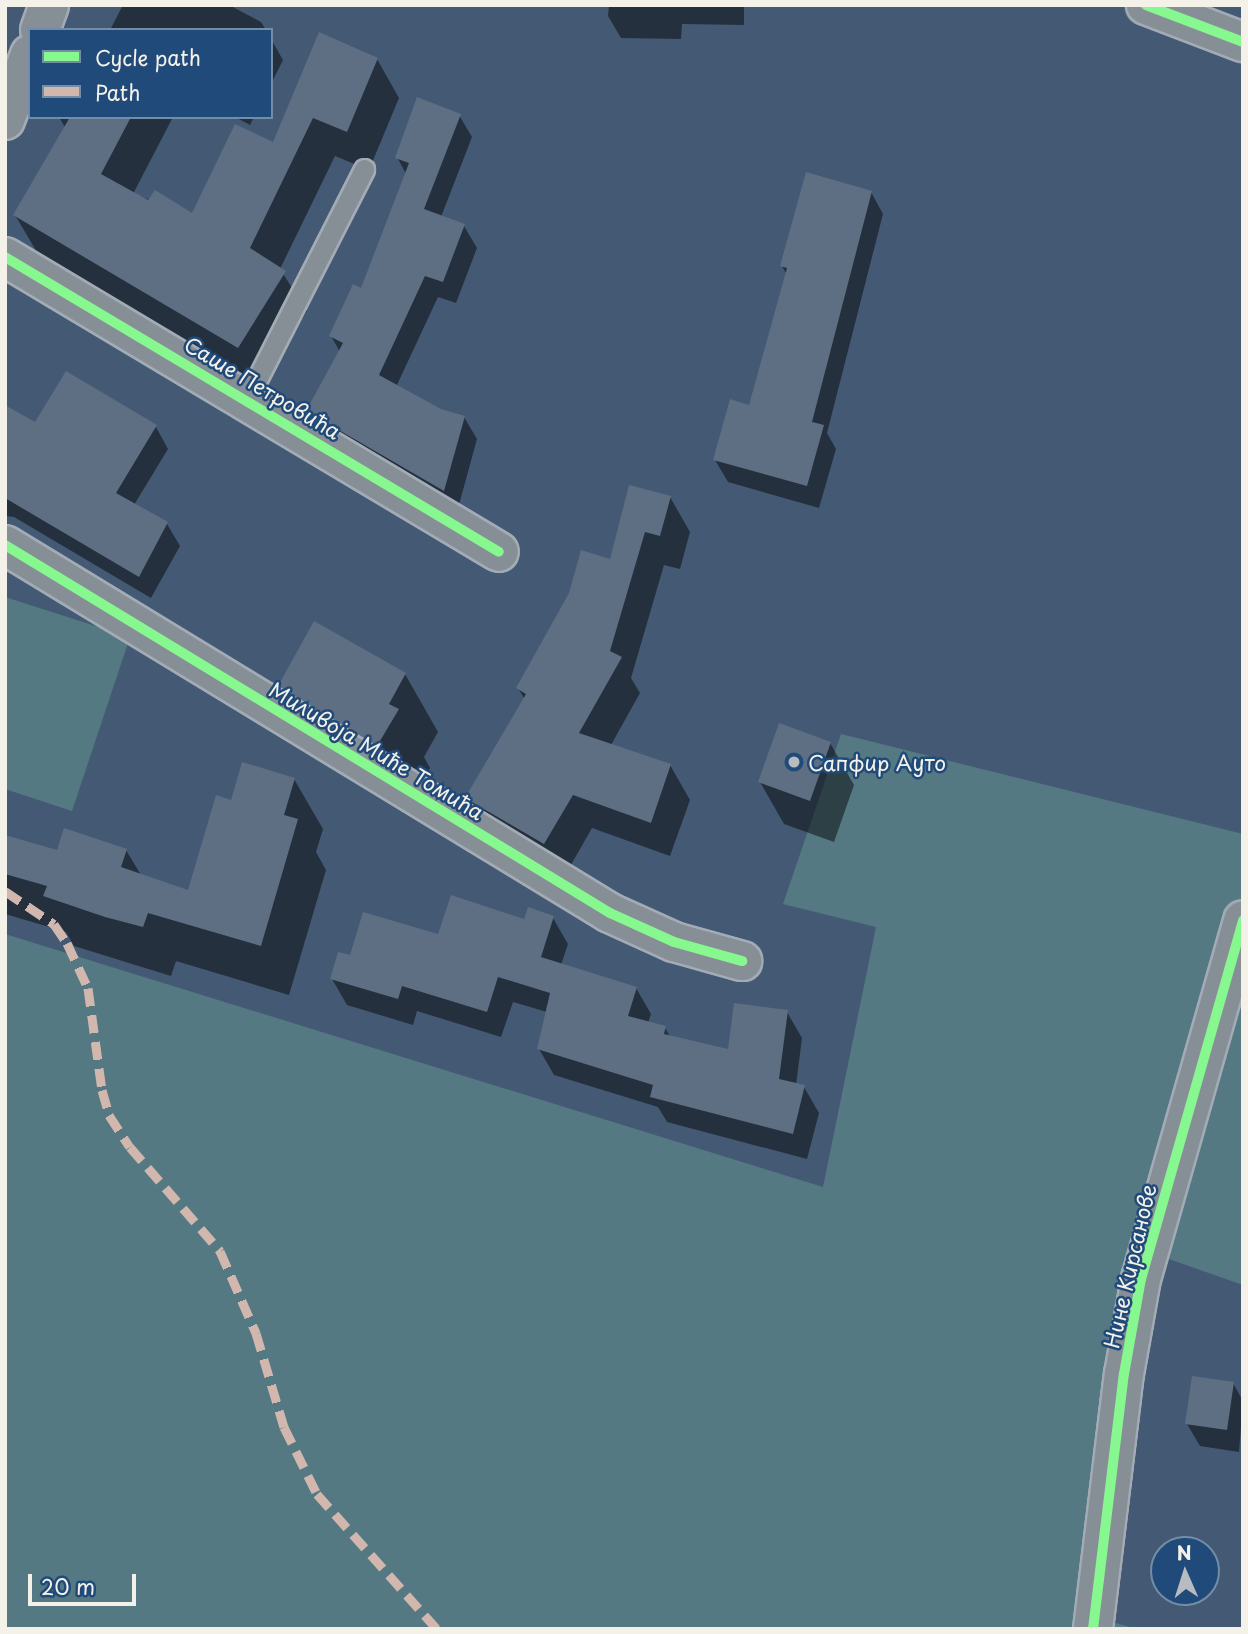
<!DOCTYPE html>
<html>
<head>
<meta charset="utf-8">
<style>
	body { margin:0 }
	#map { position:relative; width:1248px; height:1634px; overflow:hidden; background:#445a74; font-family:"Playpen Sans",sans-serif }
	div>[style] { position:absolute }
	.green>* { inset:0; background:#547982 }
	.shadow>* { inset:0; background:#0007 }
	.building>* { inset:0; background:#5e6e83 }
	.roads { filter:drop-shadow(2px 0 #a3acb6) drop-shadow(-2px 0 #a3acb6) drop-shadow(0 2px #a3acb6) drop-shadow(0 -2px #a3acb6) }
	.service>* { height:19px; margin:-9.5px; padding:0 9.5px; transform-origin:9.5px; border-radius:9.5px; background:#878f96 }
	.minor>* { height:38px; margin:-19px; padding:0 19px; transform-origin:19px; border-radius:19px; background:#878f96 }
	.tertiary>* { height:38px; margin:-19px; padding:0 19px; transform-origin:19px; border-radius:19px; background:#878f96 }
	.quiet>* { height:9px; margin-top:-4.5px; transform-origin:0; background:repeating-linear-gradient(90deg,#d1b7ad 0 18px,transparent 0 27px) }
	.cycleway>* { height:10px; margin:-5px; padding:0 5px; transform-origin:5px; border-radius:5px; background:#87f88f }
	.dots>* { width:19px; height:19px; translate:-50% -50%; box-sizing:border-box; border:4px solid #1f4a7a; border-radius:50% }
	span { translate:-50% -50%; white-space:nowrap; text-align:center; line-height:1.15; -webkit-text-stroke:5px #1f4a7a; paint-order:stroke }
	.street-label { font-size:21px; color:#f4f1e8 }
	.poi-label { font-size:21px; color:#f4f1e8 }
	.left { translate:0 -50%; text-align:left }
	.frame { position:absolute; inset:0; border:7px solid #f4f1e8; pointer-events:none }
	.legend { position:absolute; left:28px; top:28px; width:245px; height:91px; box-sizing:border-box; background:#1f4a7a; border:2px solid #748da6; margin:0; padding:9px 12px; list-style:none; font-size:21px; color:#f4f1e8 }
	.legend li { display:flex; align-items:center; gap:14px; height:35px }
	.legend b { width:35px; border:2px solid #748da6 }
	.north { position:absolute; left:1150px; top:1536px; width:70px; height:70px; box-sizing:border-box; background:#1f4a7a; border:2px solid #748da6; border-radius:50%; rotate:357deg; font-size:19px; font-weight:700; line-height:28px; text-align:center; color:#f4f1e8 }
	.north::after { content:''; display:block; margin:auto; width:24px; height:32px; background:#b6bcbf; clip-path:polygon(50% 0,100% 100%,50% 72%,0 100%) }
	.scale { position:absolute; left:28px; top:1574px; width:108px; height:32px; box-sizing:border-box; border:4px solid #f4f1e8; border-top:0; padding-left:9px; font-size:21px; line-height:24px; white-space:nowrap; color:#f4f1e8; -webkit-text-stroke:5px #1f4a7a; paint-order:stroke }
</style>
</head>
<body>
<div id="map">
	<div class="green">
		<div style="clip-path:polygon(5px 597px,130px 637px,72px 811px,5px 789px)"></div>
		<div style="clip-path:polygon(841px 734px,1243px 834px,1243px 1285px,1149px 1252px,1095px 1617px,1137px 1629px,5px 1629px,5px 934px,823px 1187px,876px 927px,783px 904px)"></div>
	</div>
	<div class="shadow">
		<div style="clip-path:polygon(123px 5px,229px 5px,261px 22px,266px 30px,110px 30px)"></div>
		<div style="clip-path:polygon(609px 5px,744px 5px,744px 25px,682px 24px,681px 39px,621px 38px,608px 16px)"></div>
		<div style="clip-path:polygon(271px 39px,283px 60px,271px 84px)"></div>
		<div style="clip-path:polygon(377px 59px,399px 98px,369px 170px,335px 156px,280px 269px,307px 311px,261px 386px,38px 254px,15px 215px,66px 129px,59px 117px,173px 117px,133px 194px,193px 215px)"></div>
		<div style="clip-path:polygon(459px 115px,472px 137px,441px 217px,464px 226px,477px 248px,456px 303px,438px 297px,396px 387px,440px 410px,464px 417px,477px 439px,457px 512px,321px 433px,308px 411px,340px 352px,331px 336px,362px 291px,406px 174px,397px 157px)"></div>
		<div style="clip-path:polygon(235px 117px,254px 117px,250px 125px)"></div>
		<div style="clip-path:polygon(871px 192px,883px 214px,827px 433px,836px 449px,819px 508px,728px 482px,715px 460px,750px 407px,787px 275px,782px 266px)"></div>
		<div style="clip-path:polygon(5px 407px,35px 424px,156px 427px,168px 449px,134px 505px,167px 524px,180px 546px,151px 598px,14px 517px,5px 516px)"></div>
		<div style="clip-path:polygon(670px 497px,690px 532px,680px 569px,664px 565px,631px 678px,640px 693px,611px 745px,670px 765px,690px 800px,670px 856px,592px 828px,564px 877px,487px 833px,467px 798px,525px 700px,518px 688px,611px 561px)"></div>
		<div style="clip-path:polygon(405px 674px,438px 732px,424px 757px,430px 768px,411px 802px,313px 743px,280px 686px)"></div>
		<div style="clip-path:polygon(830px 743px,854px 785px,834px 842px,784px 824px,760px 782px)"></div>
		<div style="clip-path:polygon(294px 779px,323px 829px,316px 852px,326px 870px,289px 995px,176px 961px,171px 976px,74px 946px,66px 932px,5px 914px,5px 837px,58px 853px,126px 850px,141px 875px,189px 892px,233px 802px)"></div>
		<div style="clip-path:polygon(553px 918px,568px 944px,561px 965px,636px 988px,651px 1014px,648px 1023px,665px 1028px,671px 1038px,730px 1051px,787px 1012px,802px 1038px,796px 1085px,804px 1087px,819px 1113px,807px 1159px,667px 1122px,658px 1107px,554px 1075px,539px 1049px,547px 1012px,513px 1002px,501px 1037px,417px 1011px,413px 1025px,347px 1005px,332px 979px,351px 958px,439px 936px)"></div>
		<div style="clip-path:polygon(1233px 1383px,1243px 1401px,1239px 1452px,1200px 1446px,1187px 1424px)"></div>
	</div>
	<div class="building">
		<div style="clip-path:polygon(319px 32px,378px 58px,347px 132px,313px 118px,250px 248px,286px 271px,238px 348px,13px 215px,70px 117px,131px 117px,101px 174px,148px 200px,155px 190px,192px 213px,235px 124px,273px 142px)"></div>
		<div style="clip-path:polygon(417px 97px,461px 114px,424px 209px,465px 224px,443px 282px,425px 276px,379px 375px,441px 409px,465px 416px,444px 491px,306px 411px,343px 343px,329px 336px,353px 284px,361px 288px,409px 163px,395px 158px)"></div>
		<div style="clip-path:polygon(806px 172px,872px 191px,812px 422px,824px 425px,807px 486px,713px 460px,730px 399px,749px 405px,787px 268px,780px 266px)"></div>
		<div style="clip-path:polygon(66px 371px,157px 425px,116px 493px,168px 522px,139px 577px,5px 498px,5px 405px,35px 422px)"></div>
		<div style="clip-path:polygon(629px 485px,671px 496px,660px 536px,645px 532px,610px 651px,622px 657px,579px 733px,671px 764px,651px 823px,573px 795px,544px 844px,465px 798px,526px 694px,516px 688px,569px 593px,581px 550px,610px 559px)"></div>
		<div style="clip-path:polygon(314px 621px,406px 673px,389px 704px,399px 709px,377px 746px,278px 686px)"></div>
		<div style="clip-path:polygon(779px 723px,831px 742px,810px 801px,758px 782px)"></div>
		<div style="clip-path:polygon(242px 762px,295px 778px,284px 815px,298px 819px,261px 946px,148px 913px,143px 927px,105px 917px,43px 896px,47px 886px,5px 874px,5px 835px,57px 850px,64px 828px,127px 849px,121px 867px,188px 890px,216px 795px,231px 800px)"></div>
		<div style="clip-path:polygon(451px 895px,524px 919px,528px 907px,554px 916px,541px 957px,637px 987px,628px 1016px,666px 1026px,664px 1034px,728px 1049px,734px 1003px,788px 1010px,779px 1079px,805px 1085px,793px 1134px,650px 1097px,653px 1085px,537px 1049px,550px 993px,498px 977px,487px 1012px,402px 986px,398px 999px,330px 979px,338px 952px,350px 955px,363px 912px,438px 934px)"></div>
		<div style="clip-path:polygon(1192px 1376px,1234px 1382px,1227px 1430px,1185px 1424px)"></div>
	</div>
	<div class="roads">
		<div class="service">
			<div style="left:247px;top:399px;width:258px;rotate:-63deg"></div>
		</div>
		<div class="minor">
			<div style="left:40px;top:30px;width:27px;rotate:-70deg"></div>
			<div style="left:5px;top:120px;width:70px;rotate:-69deg"></div>
			<div style="left:5px;top:257px;width:575px;rotate:30.84deg"></div>
			<div style="left:5px;top:545px;width:708px;rotate:31.31deg"></div>
			<div style="left:610px;top:913px;width:70px;rotate:24.4deg"></div>
			<div style="left:674px;top:942px;width:71px;rotate:15.6deg"></div>
		</div>
		<div class="tertiary">
			<div style="left:1146px;top:5px;width:104px;rotate:20.9deg"></div>
			<div style="left:1093px;top:1629px;width:257px;rotate:-83.1deg"></div>
			<div style="left:1124px;top:1374px;width:97px;rotate:-79.9deg"></div>
			<div style="left:1141px;top:1279px;width:373px;rotate:-74.1deg"></div>
		</div>
	</div>
	<div class="quiet">
		<div style="left:5px;top:891px;width:59px;rotate:34deg"></div>
		<div style="left:54px;top:924px;width:23px;rotate:56deg"></div>
		<div style="left:67px;top:943px;width:50px;rotate:65deg"></div>
		<div style="left:88px;top:988px;width:103px;rotate:82.2deg"></div>
		<div style="left:102px;top:1090px;width:26px;rotate:74deg"></div>
		<div style="left:109px;top:1115px;width:38px;rotate:57deg"></div>
		<div style="left:130px;top:1147px;width:138px;rotate:49.1deg"></div>
		<div style="left:220px;top:1251px;width:90px;rotate:66.3deg"></div>
		<div style="left:256px;top:1333px;width:98px;rotate:73.4deg"></div>
		<div style="left:284px;top:1427px;width:75px;rotate:63.8deg"></div>
		<div style="left:317px;top:1494px;width:181px;rotate:48.4deg"></div>
	</div>
	<div class="cycleway">
		<div style="left:1146px;top:5px;width:104px;rotate:20.9deg"></div>
		<div style="left:5px;top:257px;width:575px;rotate:30.84deg"></div>
		<div style="left:5px;top:545px;width:708px;rotate:31.31deg"></div>
		<div style="left:610px;top:913px;width:70px;rotate:24.4deg"></div>
		<div style="left:674px;top:942px;width:71px;rotate:15.6deg"></div>
		<div style="left:1093px;top:1629px;width:257px;rotate:-83.1deg"></div>
		<div style="left:1124px;top:1374px;width:97px;rotate:-79.9deg"></div>
		<div style="left:1141px;top:1279px;width:373px;rotate:-74.1deg"></div>
	</div>
	<div class="dots">
		<div style="left:794px;top:762px;background:#b6bcbf"></div>
	</div>
	<div class="street-label">
		<span style="left:263px;top:387px;rotate:31deg">Саше Петровића</span>
		<span style="left:377px;top:750px;rotate:31deg">Миливоја Миће Томића</span>
		<span style="left:1129px;top:1266px;rotate:-77deg">Нине Кирсанове</span>
	</div>
	<div class="poi-label">
		<span class="left" style="left:808px;top:762px">Сапфир Ауто</span>
	</div>
	<div class="frame"></div>
	<ul class="legend">
	<li><b style="height:9px;background:#87f88f"></b>Cycle path</li>
	<li><b style="height:9px;background:#d1b7ad"></b>Path</li>
	</ul>
	<div class="north">N</div>
	<div class="scale">20 m</div>
</div>
</body>
</html>
